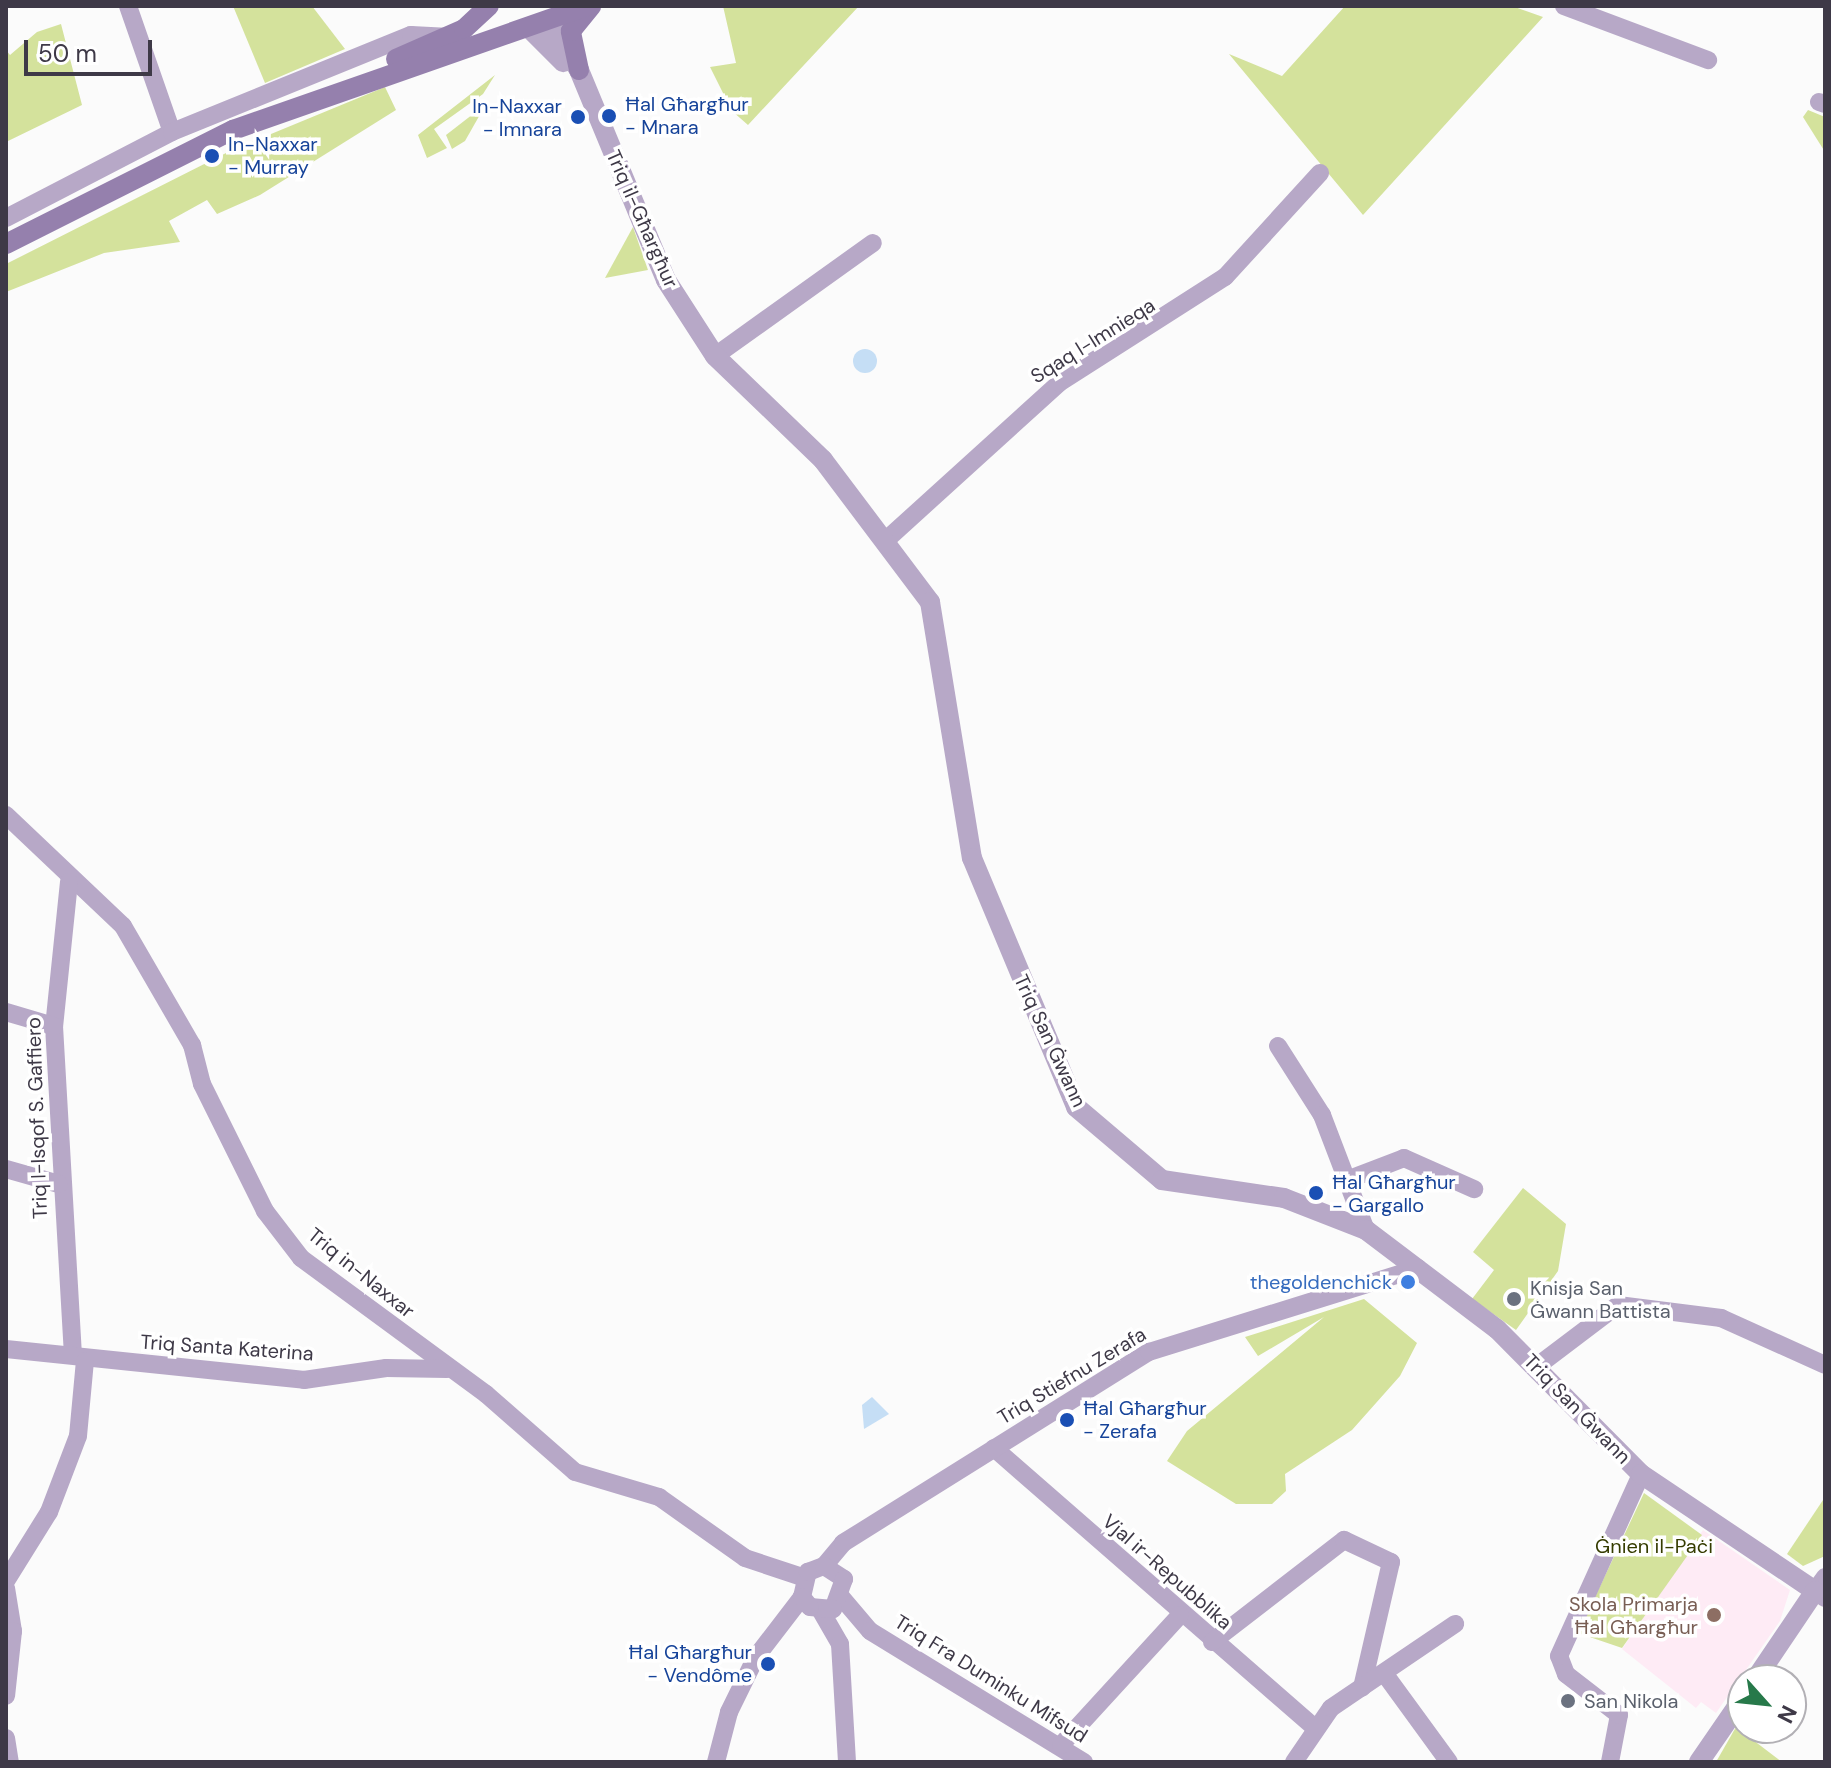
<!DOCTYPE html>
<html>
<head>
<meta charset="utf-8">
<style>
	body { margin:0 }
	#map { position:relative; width:1831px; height:1768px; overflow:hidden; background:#fbfbfb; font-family:"DM Sans",sans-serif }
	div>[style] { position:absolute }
	.education>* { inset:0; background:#feebf5 }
	.green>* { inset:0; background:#d4e29c }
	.water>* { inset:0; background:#c5def5 }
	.round { border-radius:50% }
	.minor>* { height:18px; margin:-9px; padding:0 9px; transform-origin:9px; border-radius:9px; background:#b7a8c7 }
	.tertiary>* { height:20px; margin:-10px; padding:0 10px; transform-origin:10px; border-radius:10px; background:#b7a8c7 }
	.secondary>* { height:20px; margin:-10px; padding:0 10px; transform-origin:10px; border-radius:10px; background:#9580ad }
	.dots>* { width:22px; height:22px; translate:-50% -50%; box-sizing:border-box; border:4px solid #fff; border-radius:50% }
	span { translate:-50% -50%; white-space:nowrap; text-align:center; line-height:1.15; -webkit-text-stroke:7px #fff; paint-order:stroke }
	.transit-label { font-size:20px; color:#164399 }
	.left { translate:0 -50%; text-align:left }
	.right { translate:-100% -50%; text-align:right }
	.street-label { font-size:20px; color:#3e3947 }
	.shop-label { font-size:20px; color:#366cbe }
	.worship-label { font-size:20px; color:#5b616d }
	.park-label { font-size:20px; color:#353c00 }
	.education-label { font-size:20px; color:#785e54 }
	.frame { position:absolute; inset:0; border:8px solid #3e3947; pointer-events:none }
	.north { position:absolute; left:1727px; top:1664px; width:80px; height:80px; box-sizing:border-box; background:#fff; border:2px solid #b2b0b5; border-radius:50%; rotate:117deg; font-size:22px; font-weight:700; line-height:32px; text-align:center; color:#3e3947 }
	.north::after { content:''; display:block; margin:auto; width:28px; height:36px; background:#27794a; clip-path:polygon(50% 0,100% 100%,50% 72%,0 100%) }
	.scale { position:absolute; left:24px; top:40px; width:128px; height:36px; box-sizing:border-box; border:4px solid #3e3947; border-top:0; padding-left:10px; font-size:24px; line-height:28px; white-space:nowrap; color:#3e3947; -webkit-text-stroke:6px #fff; paint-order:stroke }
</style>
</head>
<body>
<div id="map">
	<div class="education">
		<div style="clip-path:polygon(1703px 1530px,1790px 1590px,1780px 1621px,1716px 1713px,1701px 1702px,1696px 1708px,1622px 1649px)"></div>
	</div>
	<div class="green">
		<div style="clip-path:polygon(233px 6px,312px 6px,345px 49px,265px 83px)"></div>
		<div style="clip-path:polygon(723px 6px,859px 6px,748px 125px,732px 111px,710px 67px,736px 63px)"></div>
		<div style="clip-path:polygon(1345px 6px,1512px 6px,1543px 17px,1363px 215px,1229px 54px,1282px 76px)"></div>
		<div style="clip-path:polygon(61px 24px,82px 105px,6px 142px,6px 50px,10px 55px,37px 32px)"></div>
		<div style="clip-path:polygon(495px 75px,483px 94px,434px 129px,447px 148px,427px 158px,418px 135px)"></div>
		<div style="clip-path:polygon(385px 87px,396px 110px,260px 195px,217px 214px,207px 200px,169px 221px,180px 242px,104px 253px,6px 292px,6px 264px,230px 151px)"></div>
		<div style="clip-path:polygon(486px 104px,465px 141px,452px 149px,446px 135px)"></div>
		<div style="clip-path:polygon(1808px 110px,1825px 117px,1825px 152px,1803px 117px)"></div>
		<div style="clip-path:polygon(633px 227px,648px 270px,605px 278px)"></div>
		<div style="clip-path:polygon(1523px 1188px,1566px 1224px,1558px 1271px,1516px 1330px,1472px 1299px,1494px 1270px,1473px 1252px)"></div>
		<div style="clip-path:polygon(1364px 1299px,1417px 1343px,1400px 1376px,1352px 1430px,1285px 1474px,1286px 1491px,1272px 1504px,1236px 1504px,1167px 1461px,1187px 1431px,1324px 1317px,1258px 1356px,1245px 1337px)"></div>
		<div style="clip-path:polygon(1644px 1493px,1702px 1535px,1622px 1648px,1578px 1633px)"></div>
		<div style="clip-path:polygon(1825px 1497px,1825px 1556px,1803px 1566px,1787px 1554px)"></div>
		<div style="clip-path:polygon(1736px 1727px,1782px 1762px,1716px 1762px)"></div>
	</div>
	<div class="water">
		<div class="round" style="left:853px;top:349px;width:24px;height:24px"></div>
		<div style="clip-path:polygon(872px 1397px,889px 1414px,864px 1429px,862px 1405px)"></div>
	</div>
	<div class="minor">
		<div style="left:128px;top:6px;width:133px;rotate:70.8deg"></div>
		<div style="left:1564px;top:6px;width:154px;rotate:20.6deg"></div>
		<div style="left:1819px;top:102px;width:6px;rotate:18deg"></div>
		<div style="left:6px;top:218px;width:187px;rotate:-27.4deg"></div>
		<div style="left:172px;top:132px;width:258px;rotate:-22.1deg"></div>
		<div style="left:411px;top:35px;width:34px;rotate:3deg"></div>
		<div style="left:715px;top:356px;width:194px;rotate:-35.6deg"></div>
		<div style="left:885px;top:541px;width:235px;rotate:-42.2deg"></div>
		<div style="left:1059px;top:383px;width:197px;rotate:-32.6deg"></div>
		<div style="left:1225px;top:277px;width:141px;rotate:-47.6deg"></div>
		<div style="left:6px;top:815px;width:161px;rotate:43.5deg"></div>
		<div style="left:123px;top:926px;width:138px;rotate:59.9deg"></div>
		<div style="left:192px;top:1045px;width:40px;rotate:75.6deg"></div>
		<div style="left:202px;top:1084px;width:142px;rotate:63.6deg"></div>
		<div style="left:265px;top:1211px;width:59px;rotate:52.5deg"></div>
		<div style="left:301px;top:1258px;width:230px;rotate:36.3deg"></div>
		<div style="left:486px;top:1394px;width:118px;rotate:41.2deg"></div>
		<div style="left:575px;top:1472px;width:88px;rotate:16.6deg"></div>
		<div style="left:659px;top:1497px;width:105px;rotate:35.3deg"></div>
		<div style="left:745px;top:1558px;width:63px;rotate:18.4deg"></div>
		<div style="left:69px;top:882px;width:145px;rotate:95.9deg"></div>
		<div style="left:54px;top:1026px;width:327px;rotate:86.7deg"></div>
		<div style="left:6px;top:1012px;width:50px;rotate:16.3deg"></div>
		<div style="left:1278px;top:1046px;width:82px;rotate:57.5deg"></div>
		<div style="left:1322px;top:1115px;width:123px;rotate:69.1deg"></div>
		<div style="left:6px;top:1169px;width:55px;rotate:15.8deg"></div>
		<div style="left:1347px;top:1180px;width:61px;rotate:-21.1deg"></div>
		<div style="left:1404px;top:1158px;width:77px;rotate:23.9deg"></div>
		<div style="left:6px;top:1349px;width:300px;rotate:5.9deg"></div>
		<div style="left:304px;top:1380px;width:83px;rotate:-8.3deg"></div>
		<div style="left:386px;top:1368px;width:61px;rotate:0.9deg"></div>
		<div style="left:1536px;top:1367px;width:103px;rotate:-37.1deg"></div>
		<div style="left:1618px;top:1305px;width:104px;rotate:7.2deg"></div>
		<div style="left:1721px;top:1318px;width:114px;rotate:24.3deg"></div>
		<div style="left:994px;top:1448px;width:423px;rotate:41.1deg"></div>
		<div style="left:824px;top:1566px;width:30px;rotate:-50deg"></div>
		<div style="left:843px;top:1543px;width:361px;rotate:-32deg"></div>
		<div style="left:1149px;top:1352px;width:282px;rotate:-17.3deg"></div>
		<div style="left:1825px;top:1577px;width:17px;rotate:126deg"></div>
		<div style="left:1815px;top:1591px;width:12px;rotate:35deg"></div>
		<div style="left:6px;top:1581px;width:81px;rotate:-58.1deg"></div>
		<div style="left:49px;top:1512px;width:81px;rotate:-69.1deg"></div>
		<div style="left:78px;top:1436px;width:75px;rotate:-84.7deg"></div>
		<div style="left:6px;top:1588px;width:44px;rotate:80.8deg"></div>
		<div style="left:13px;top:1631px;width:65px;rotate:96.1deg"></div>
		<div style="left:842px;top:1598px;width:43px;rotate:49.7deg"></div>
		<div style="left:870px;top:1631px;width:251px;rotate:31.5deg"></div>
		<div style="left:821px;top:1611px;width:38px;rotate:60deg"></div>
		<div style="left:840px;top:1644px;width:118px;rotate:86.6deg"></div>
		<div style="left:1212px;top:1642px;width:167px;rotate:-37.7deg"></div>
		<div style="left:1344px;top:1540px;width:52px;rotate:25.1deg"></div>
		<div style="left:1391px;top:1562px;width:129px;rotate:103deg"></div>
		<div style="left:1384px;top:1673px;width:110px;rotate:53.9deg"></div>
		<div style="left:6px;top:1738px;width:24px;rotate:81deg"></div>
		<div style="left:1061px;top:1745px;width:176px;rotate:-47.5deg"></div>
		<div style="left:716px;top:1762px;width:52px;rotate:-75.4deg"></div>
		<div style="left:729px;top:1712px;width:61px;rotate:-63.9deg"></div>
		<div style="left:756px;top:1657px;width:76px;rotate:-52.5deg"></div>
		<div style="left:802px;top:1597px;width:26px;rotate:-77deg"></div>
		<div style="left:808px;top:1572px;width:17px;rotate:-21deg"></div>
		<div style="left:824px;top:1566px;width:24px;rotate:33deg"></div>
		<div style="left:844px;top:1579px;width:32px;rotate:110deg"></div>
		<div style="left:833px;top:1609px;width:23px;rotate:-175deg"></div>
		<div style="left:810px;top:1607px;width:13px;rotate:-129deg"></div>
		<div style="left:1294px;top:1762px;width:65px;rotate:-55.6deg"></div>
		<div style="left:1331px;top:1708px;width:150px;rotate:-34.1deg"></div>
		<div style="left:1610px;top:1762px;width:48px;rotate:-79.2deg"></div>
		<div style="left:1619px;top:1715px;width:67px;rotate:-142.3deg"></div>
		<div style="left:1566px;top:1674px;width:19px;rotate:-111deg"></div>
		<div style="left:1559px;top:1656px;width:200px;rotate:-65.7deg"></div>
	</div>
	<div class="tertiary">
		<div style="left:548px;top:21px;width:58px;rotate:57.7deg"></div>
		<div style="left:579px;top:70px;width:227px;rotate:67.5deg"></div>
		<div style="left:666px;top:280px;width:90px;rotate:57.2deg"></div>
		<div style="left:715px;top:356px;width:150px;rotate:43.9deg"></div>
		<div style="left:823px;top:460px;width:178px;rotate:53deg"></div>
		<div style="left:930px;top:602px;width:259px;rotate:80.7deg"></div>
		<div style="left:972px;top:858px;width:270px;rotate:67.3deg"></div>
		<div style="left:1076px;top:1107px;width:113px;rotate:40.3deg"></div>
		<div style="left:1162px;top:1180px;width:123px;rotate:8.4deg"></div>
		<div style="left:1284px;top:1198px;width:88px;rotate:21.3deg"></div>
		<div style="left:1366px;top:1230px;width:164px;rotate:37.1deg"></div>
		<div style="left:1497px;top:1329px;width:204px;rotate:45.2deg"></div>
		<div style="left:1641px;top:1474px;width:210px;rotate:33.9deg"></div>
		<div style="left:1815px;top:1591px;width:107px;rotate:124deg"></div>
		<div style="left:530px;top:29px;width:47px;rotate:45deg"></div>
		<div style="left:1699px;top:1762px;width:78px;rotate:-55.5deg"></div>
	</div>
	<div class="secondary">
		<div style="left:396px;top:59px;width:74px;rotate:-23.8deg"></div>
		<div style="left:464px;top:29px;width:34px;rotate:-43deg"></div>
		<div style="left:579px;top:70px;width:40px;rotate:-102deg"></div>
		<div style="left:571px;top:31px;width:32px;rotate:-51deg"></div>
		<div style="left:6px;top:244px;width:254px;rotate:-26.7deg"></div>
		<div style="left:233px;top:130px;width:375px;rotate:-19.3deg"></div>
	</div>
	<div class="dots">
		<div style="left:609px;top:116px;background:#1a4fb4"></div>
		<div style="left:578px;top:117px;background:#1a4fb4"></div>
		<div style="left:212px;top:156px;background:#1a4fb4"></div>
		<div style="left:1316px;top:1193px;background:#1a4fb4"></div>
		<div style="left:1408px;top:1282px;background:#3f7fe0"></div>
		<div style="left:1514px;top:1299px;background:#6b7280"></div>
		<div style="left:1067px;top:1420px;background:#1a4fb4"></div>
		<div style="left:1714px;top:1615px;background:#8d6e63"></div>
		<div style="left:768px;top:1664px;background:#1a4fb4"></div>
		<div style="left:1568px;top:1701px;background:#6b7280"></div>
	</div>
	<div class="transit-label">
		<span class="left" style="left:625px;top:116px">Ħal Għargħur<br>- Mnara</span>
		<span class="right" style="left:562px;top:118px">In-Naxxar<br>- Imnara</span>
		<span class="left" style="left:228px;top:156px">In-Naxxar<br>- Murray</span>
		<span class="left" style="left:1332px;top:1194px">Ħal Għargħur<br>- Gargallo</span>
		<span class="left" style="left:1083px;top:1420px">Ħal Għargħur<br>- Zerafa</span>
		<span class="right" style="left:752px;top:1664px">Ħal Għargħur<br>- Vendôme</span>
	</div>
	<div class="street-label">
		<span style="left:642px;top:219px;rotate:66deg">Triq il-Għargħur</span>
		<span style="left:1093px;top:341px;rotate:-32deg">Sqaq l-Imnieqa</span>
		<span style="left:1050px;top:1041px;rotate:65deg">Triq San Ġwann</span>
		<span style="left:37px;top:1118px;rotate:-92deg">Triq l-Isqof S. Gaffiero</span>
		<span style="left:361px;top:1273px;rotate:39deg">Triq in-Naxxar</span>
		<span style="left:227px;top:1348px;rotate:4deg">Triq Santa Katerina</span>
		<span style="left:1072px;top:1376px;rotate:-31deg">Triq Stiefnu Zerafa</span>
		<span style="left:1577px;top:1409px;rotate:46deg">Triq San Ġwann</span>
		<span style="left:1167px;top:1572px;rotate:41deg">Vjal ir-Repubblika</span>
		<span style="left:991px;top:1679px;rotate:32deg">Triq Fra Duminku Mifsud</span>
	</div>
	<div class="shop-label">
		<span class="right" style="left:1392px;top:1282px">thegoldenchick</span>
	</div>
	<div class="worship-label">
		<span class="left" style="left:1530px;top:1300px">Knisja San<br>Ġwann Battista</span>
		<span class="left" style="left:1584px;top:1701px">San Nikola</span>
	</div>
	<div class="park-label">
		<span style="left:1654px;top:1546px">Ġnien il-Paċi</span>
	</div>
	<div class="education-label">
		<span class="right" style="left:1698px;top:1616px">Skola Primarja<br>Ħal Għargħur</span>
	</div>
	<div class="frame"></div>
	<div class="north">N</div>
	<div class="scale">50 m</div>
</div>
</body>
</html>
